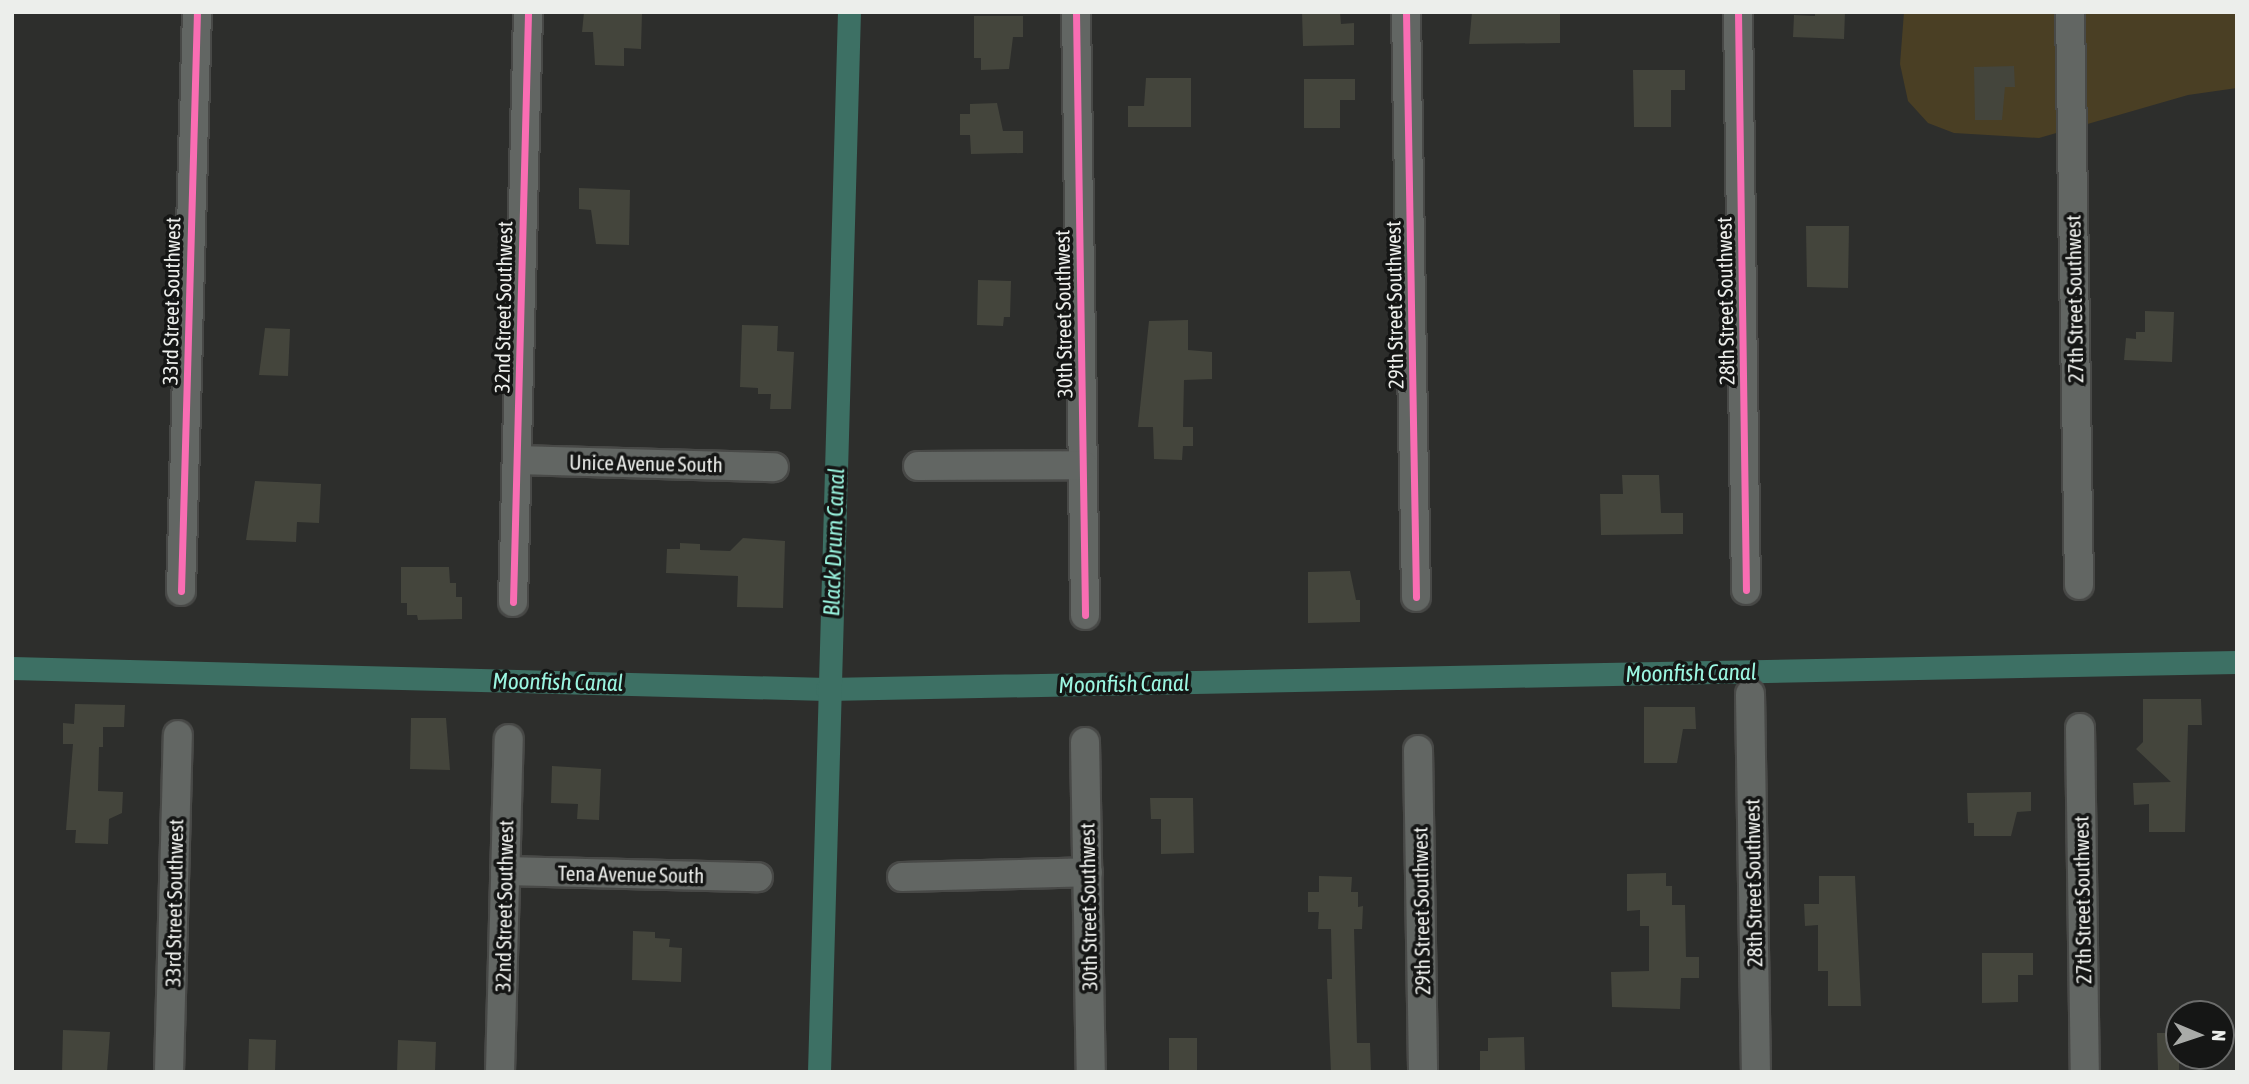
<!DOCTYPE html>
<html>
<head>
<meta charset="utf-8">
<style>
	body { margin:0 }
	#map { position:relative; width:2249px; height:1084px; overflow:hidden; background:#2d2e2c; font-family:"Asap Condensed",sans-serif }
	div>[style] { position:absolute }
	.green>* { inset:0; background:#4a3f24 }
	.canal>* { height:23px; margin:-11.5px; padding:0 11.5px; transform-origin:11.5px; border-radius:11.5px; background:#3d7064 }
	.building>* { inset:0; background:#44453c }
	.roads { filter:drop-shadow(2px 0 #484947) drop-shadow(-2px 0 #484947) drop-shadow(0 2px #484947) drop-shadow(0 -2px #484947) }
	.minor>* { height:28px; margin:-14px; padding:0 14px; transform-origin:14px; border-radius:14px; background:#626663 }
	.cycleway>* { height:7px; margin:-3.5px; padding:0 3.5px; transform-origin:3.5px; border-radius:3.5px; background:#f96db3 }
	span { translate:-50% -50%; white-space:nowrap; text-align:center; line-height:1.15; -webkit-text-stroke:7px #151615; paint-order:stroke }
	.street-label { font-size:21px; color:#eceeeb }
	.water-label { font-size:23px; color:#9bf6e1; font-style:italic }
	.frame { position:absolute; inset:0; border:14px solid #eceeeb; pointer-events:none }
	.north { position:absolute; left:2165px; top:1000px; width:70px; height:70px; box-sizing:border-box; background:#151615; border:2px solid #6b6c6b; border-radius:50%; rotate:92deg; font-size:19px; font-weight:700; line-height:28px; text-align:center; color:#eceeeb }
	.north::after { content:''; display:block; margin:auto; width:24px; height:32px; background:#a9aba8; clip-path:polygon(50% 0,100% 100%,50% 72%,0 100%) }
</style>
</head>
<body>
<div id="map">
	<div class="green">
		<div style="clip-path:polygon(1904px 12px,2237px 12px,2237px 88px,2188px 95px,2039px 138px,1954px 133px,1928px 123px,1908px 101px,1900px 64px)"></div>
	</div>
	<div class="canal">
		<div style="left:12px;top:668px;width:815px;rotate:1.48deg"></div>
		<div style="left:827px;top:689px;width:1410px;rotate:-1.1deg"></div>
		<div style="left:819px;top:1072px;width:1060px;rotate:-88.38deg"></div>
	</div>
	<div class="building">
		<div style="clip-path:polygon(584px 12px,642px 13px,641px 49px,624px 48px,624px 66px,595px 65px,593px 32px,582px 32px)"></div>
		<div style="clip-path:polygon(1302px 12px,1340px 12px,1341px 24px,1354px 23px,1354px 45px,1303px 46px)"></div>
		<div style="clip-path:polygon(1472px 12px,1560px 12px,1560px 43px,1469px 44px)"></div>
		<div style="clip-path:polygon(1815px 12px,1845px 12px,1844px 39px,1793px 37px,1794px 15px,1815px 16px)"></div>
		<div style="clip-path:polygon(974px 16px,1023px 16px,1023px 37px,1013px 37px,1009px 69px,981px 70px,981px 58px,974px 58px)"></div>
		<div style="clip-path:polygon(2014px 66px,2015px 87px,2005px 87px,2002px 120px,1975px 120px,1974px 67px)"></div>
		<div style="clip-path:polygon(1633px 70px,1685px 70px,1685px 90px,1671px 90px,1671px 127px,1634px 127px)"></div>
		<div style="clip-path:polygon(1146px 78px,1191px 78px,1191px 127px,1128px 127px,1128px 106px,1144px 106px)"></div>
		<div style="clip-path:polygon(1304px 79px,1355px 79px,1355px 100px,1340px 100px,1340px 128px,1304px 128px)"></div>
		<div style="clip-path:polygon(997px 103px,1003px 131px,1023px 131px,1023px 153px,971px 154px,970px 135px,960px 135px,960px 114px,970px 114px,970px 104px)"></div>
		<div style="clip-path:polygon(579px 188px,630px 190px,629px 245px,596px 244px,591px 210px,579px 209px)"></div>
		<div style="clip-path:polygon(1806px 226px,1849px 226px,1848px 288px,1807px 287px)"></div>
		<div style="clip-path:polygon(978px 280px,1011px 281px,1010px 317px,1004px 317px,1003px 326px,977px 325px)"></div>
		<div style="clip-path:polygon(2145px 311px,2174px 312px,2172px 362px,2124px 360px,2126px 338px,2136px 339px,2136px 332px,2145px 332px)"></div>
		<div style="clip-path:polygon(1188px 320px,1188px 350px,1212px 352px,1212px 379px,1184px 380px,1183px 427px,1193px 427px,1193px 446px,1183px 446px,1182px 460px,1154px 459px,1153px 427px,1138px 427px,1149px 321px)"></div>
		<div style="clip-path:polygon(742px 325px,778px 326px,777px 351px,794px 352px,791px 409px,770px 409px,771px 394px,758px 394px,758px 388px,740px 387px)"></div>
		<div style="clip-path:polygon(265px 328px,290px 329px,288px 376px,259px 375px)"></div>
		<div style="clip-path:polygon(1622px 475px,1659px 475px,1661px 513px,1683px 513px,1683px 534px,1601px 535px,1600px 494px,1623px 494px)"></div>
		<div style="clip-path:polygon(255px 481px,321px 484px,319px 523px,297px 522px,296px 542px,246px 540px)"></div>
		<div style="clip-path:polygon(743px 538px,785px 541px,783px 608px,737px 607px,738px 576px,666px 573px,667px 549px,680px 549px,680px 543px,700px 544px,700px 550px,730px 551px)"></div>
		<div style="clip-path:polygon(401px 567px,449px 567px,450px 583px,456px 583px,456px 597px,462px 597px,462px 619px,418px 620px,417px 615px,407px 615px,407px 603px,401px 603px)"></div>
		<div style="clip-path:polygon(1350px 571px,1356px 600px,1360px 600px,1360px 622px,1308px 623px,1308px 572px)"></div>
		<div style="clip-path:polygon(2143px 699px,2201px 699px,2202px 725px,2188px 725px,2185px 832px,2149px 832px,2149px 804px,2134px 805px,2133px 783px,2171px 782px,2136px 749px,2143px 742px)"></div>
		<div style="clip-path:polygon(75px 704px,125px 705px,124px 727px,103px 727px,103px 747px,99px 747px,98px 791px,123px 792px,122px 813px,109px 819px,108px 844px,75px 843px,76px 830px,66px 830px,73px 744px,63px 744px,63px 723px,74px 724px)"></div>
		<div style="clip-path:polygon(1644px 707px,1695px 707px,1696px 729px,1683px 729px,1677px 763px,1644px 763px)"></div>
		<div style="clip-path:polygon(411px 718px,446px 718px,450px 770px,410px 769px)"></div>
		<div style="clip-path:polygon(552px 766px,601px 769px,599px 820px,577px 819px,578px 804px,551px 803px)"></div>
		<div style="clip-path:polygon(2031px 792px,2031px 811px,2017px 812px,2011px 836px,1974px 836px,1974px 823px,1968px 823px,1967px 793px)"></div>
		<div style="clip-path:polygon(1150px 798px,1193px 798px,1194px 853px,1161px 854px,1161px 819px,1151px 819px)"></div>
		<div style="clip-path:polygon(1666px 873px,1666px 886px,1672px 886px,1672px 905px,1685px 905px,1686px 957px,1699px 957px,1699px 978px,1681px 978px,1680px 1009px,1612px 1007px,1611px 972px,1649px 971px,1649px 926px,1640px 926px,1640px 910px,1627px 911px,1627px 874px)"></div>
		<div style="clip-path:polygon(1319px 876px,1352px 877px,1351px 892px,1358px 892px,1358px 907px,1363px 906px,1362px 929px,1354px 929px,1357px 1043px,1370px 1043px,1371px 1072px,1331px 1072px,1327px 979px,1332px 979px,1331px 929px,1318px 929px,1319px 912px,1308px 912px,1308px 892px,1319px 892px)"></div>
		<div style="clip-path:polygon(1819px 876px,1855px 876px,1861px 1006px,1828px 1006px,1828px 971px,1818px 971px,1818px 925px,1805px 926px,1804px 904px,1819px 904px)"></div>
		<div style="clip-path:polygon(633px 931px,655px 932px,655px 938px,670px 939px,669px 947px,682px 948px,681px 982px,632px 980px)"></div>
		<div style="clip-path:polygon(1982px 953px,2033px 953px,2033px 975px,2018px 975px,2018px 1002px,1982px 1003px)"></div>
		<div style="clip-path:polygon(63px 1030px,110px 1032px,107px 1072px,62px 1072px)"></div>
		<div style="clip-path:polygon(2157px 1033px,2179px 1033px,2179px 1072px,2158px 1072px)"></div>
		<div style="clip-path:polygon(1524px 1037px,1525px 1072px,1480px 1070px,1480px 1051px,1488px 1051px,1488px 1038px)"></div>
		<div style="clip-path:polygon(1169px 1038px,1197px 1038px,1197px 1072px,1169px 1072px)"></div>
		<div style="clip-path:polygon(249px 1039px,276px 1040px,275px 1072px,248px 1072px)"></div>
		<div style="clip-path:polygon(398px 1040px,436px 1042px,435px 1072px,397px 1072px)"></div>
	</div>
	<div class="roads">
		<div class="minor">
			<div style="left:1076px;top:12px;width:603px;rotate:89.14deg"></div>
			<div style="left:1406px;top:12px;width:585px;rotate:89.02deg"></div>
			<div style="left:1738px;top:12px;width:578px;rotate:89.21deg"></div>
			<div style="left:2070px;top:12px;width:573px;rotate:89.1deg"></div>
			<div style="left:517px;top:460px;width:257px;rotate:1.6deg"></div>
			<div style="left:918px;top:466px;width:165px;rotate:-0.3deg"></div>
			<div style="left:181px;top:591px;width:579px;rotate:-88.42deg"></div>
			<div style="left:513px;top:602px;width:590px;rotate:-88.54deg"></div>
			<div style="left:1750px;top:694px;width:378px;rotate:89.1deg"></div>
			<div style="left:2080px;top:728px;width:344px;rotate:89.2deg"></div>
			<div style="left:1085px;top:742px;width:330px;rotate:89deg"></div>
			<div style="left:1418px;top:750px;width:322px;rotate:89.1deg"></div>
			<div style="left:505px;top:871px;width:253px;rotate:1.4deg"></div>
			<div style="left:902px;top:877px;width:186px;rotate:-1.5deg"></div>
			<div style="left:169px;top:1072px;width:337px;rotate:-88.5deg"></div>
			<div style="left:500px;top:1072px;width:333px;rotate:-88.5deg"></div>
		</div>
	</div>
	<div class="cycleway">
		<div style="left:1076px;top:12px;width:603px;rotate:89.14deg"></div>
		<div style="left:1406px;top:12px;width:585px;rotate:89.02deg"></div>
		<div style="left:1738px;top:12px;width:578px;rotate:89.21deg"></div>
		<div style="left:181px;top:591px;width:579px;rotate:-88.42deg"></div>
		<div style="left:513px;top:602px;width:590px;rotate:-88.54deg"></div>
	</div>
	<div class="street-label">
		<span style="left:2074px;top:299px;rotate:-91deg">27th Street Southwest</span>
		<span style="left:171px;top:301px;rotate:-89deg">33rd Street Southwest</span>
		<span style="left:1725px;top:301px;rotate:-91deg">28th Street Southwest</span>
		<span style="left:1394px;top:305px;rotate:-91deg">29th Street Southwest</span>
		<span style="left:503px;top:307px;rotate:-89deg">32nd Street Southwest</span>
		<span style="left:1063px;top:314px;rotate:-91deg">30th Street Southwest</span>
		<span style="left:646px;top:463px;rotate:1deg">Unice Avenue South</span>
		<span style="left:631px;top:874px;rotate:1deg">Tena Avenue South</span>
		<span style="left:1753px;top:883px;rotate:-91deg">28th Street Southwest</span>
		<span style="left:2082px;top:900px;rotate:-91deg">27th Street Southwest</span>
		<span style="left:174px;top:903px;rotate:-89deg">33rd Street Southwest</span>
		<span style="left:504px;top:906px;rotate:-89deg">32nd Street Southwest</span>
		<span style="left:1088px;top:907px;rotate:-91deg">30th Street Southwest</span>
		<span style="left:1421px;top:911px;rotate:-91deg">29th Street Southwest</span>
	</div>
	<div class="water-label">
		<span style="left:834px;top:542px;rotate:-88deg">Black Drum Canal</span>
		<span style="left:1691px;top:673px;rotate:-1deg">Moonfish Canal</span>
		<span style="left:558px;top:682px;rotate:1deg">Moonfish Canal</span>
		<span style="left:1124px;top:684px;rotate:-1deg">Moonfish Canal</span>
	</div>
	<div class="frame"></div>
	<div class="north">N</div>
</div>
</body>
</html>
